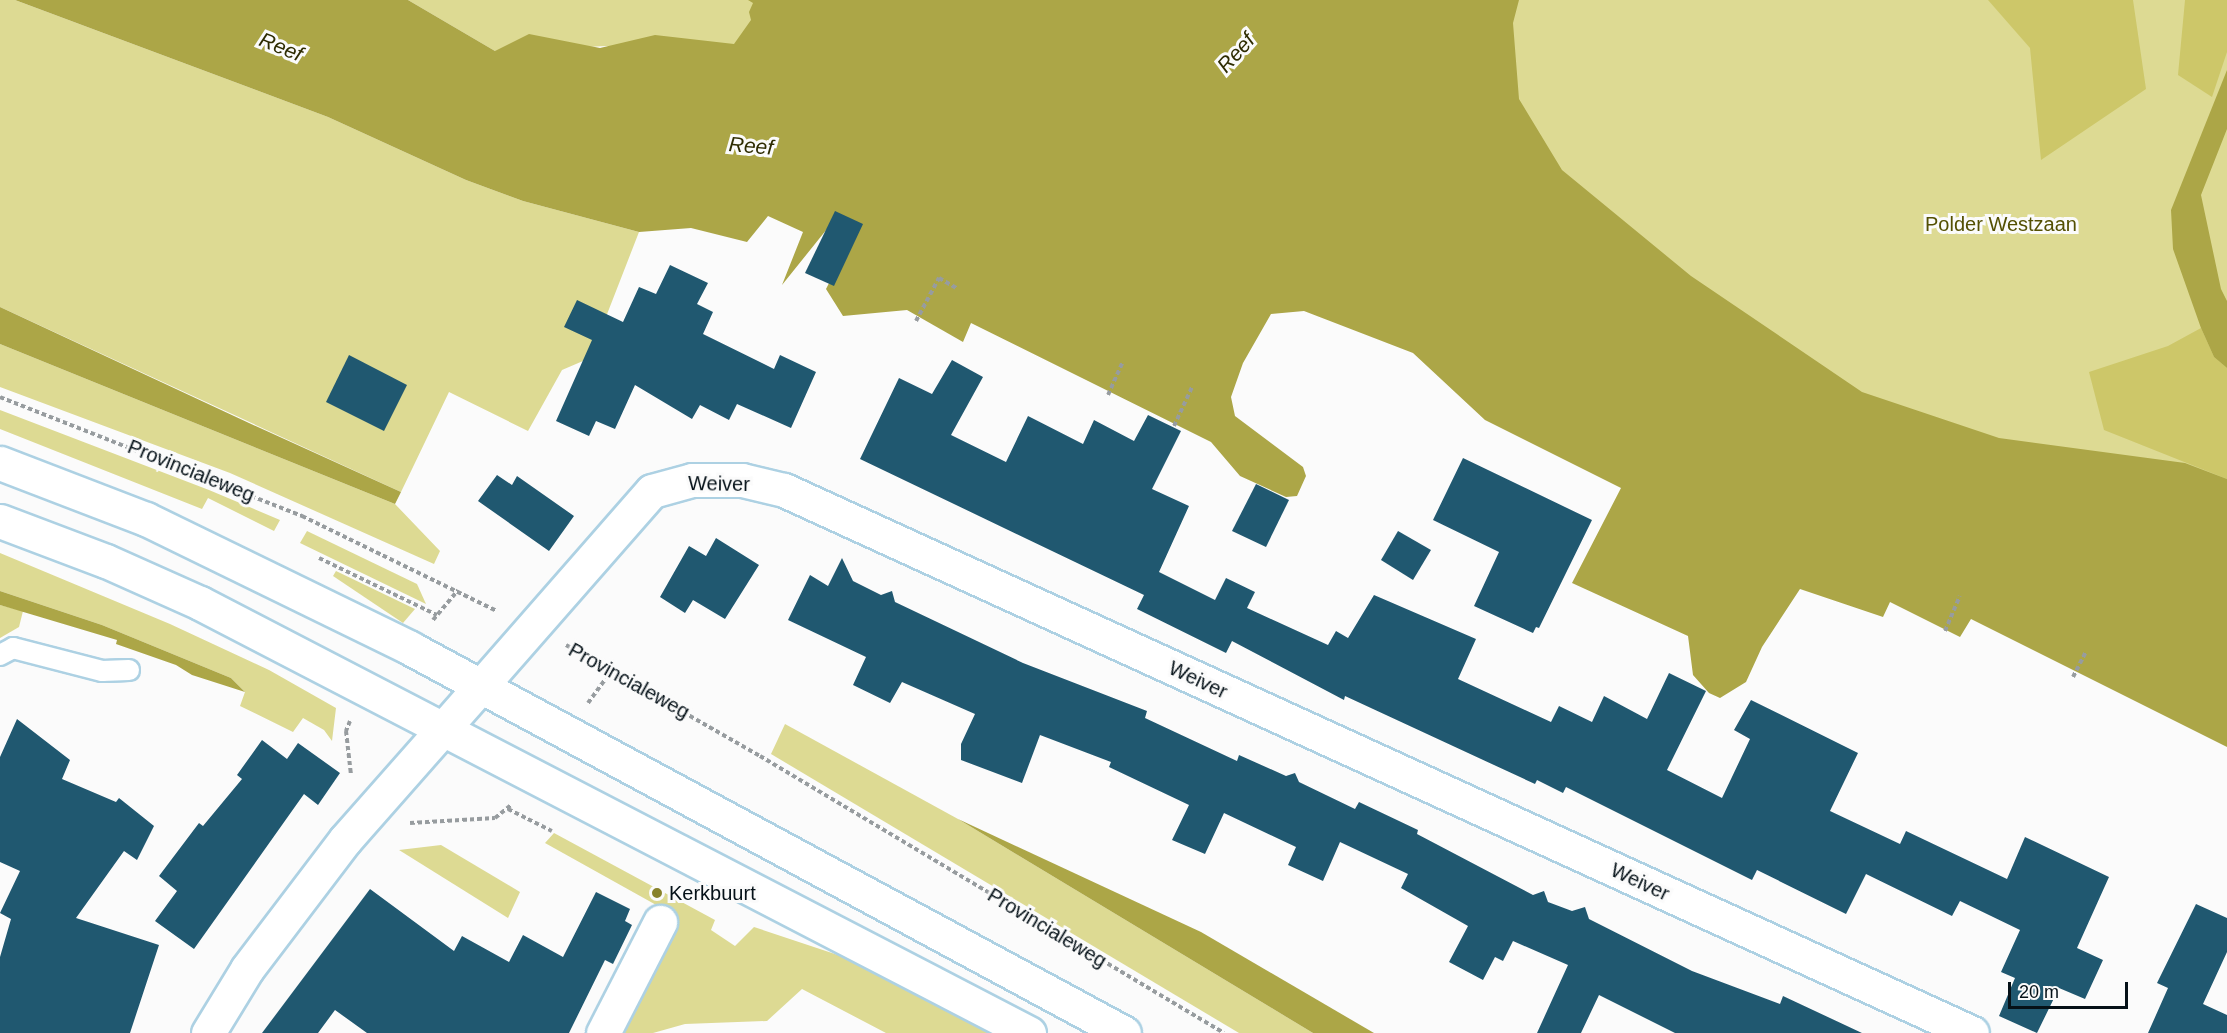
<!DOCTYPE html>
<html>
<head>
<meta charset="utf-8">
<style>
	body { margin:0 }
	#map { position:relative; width:2227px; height:1033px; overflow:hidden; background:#fbfbfb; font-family:Arial,sans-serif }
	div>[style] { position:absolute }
	.green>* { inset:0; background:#ddda93 }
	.forest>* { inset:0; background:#cdc769 }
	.water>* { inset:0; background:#aca647 }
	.building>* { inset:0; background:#205870 }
	.path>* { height:4px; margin-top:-2px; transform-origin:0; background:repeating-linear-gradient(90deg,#979c9f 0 4.5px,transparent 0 7.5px) }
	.roads { filter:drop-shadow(2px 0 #add1e3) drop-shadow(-2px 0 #add1e3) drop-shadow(0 2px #add1e3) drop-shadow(0 -2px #add1e3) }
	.lane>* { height:20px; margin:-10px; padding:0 10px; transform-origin:10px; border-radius:10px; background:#fff }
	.street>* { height:33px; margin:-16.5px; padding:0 16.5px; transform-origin:16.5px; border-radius:16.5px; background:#fff }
	.secondary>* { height:33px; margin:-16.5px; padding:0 16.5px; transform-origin:16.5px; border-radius:16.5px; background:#fff }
	.dots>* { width:16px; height:16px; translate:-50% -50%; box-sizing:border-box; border:3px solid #fbfbfb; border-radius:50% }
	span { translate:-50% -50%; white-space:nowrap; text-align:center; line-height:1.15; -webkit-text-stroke:6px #fbfbfb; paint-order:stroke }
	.park-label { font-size:20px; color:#545003 }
	.street-label { font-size:20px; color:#051118 }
	.poi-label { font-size:20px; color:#051118 }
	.left { translate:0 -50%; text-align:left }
	.water-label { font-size:21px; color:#2e2c02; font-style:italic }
	.scale { position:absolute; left:2008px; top:982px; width:120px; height:27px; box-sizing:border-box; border:3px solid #051118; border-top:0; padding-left:8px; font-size:18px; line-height:21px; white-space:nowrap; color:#051118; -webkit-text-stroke:4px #fbfbfb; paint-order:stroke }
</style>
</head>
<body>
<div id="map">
	<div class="green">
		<div style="clip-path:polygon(0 0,15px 0,328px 117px,466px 180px,523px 201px,639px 232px,590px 358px,562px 370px,528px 431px,449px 392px,401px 492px,0 307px)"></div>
		<div style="clip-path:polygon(408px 0,2227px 0,2227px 493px,1992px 450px,607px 46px,495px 51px)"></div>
		<div style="clip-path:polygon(0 344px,395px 504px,440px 551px,434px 564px,230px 473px,0 387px)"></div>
		<div style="clip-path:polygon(0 410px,209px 490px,280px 520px,274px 531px,208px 498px,202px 509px,0 429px)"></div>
		<div style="clip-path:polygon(307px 531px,417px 584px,426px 604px,300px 543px)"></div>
		<div style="clip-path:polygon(0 553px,170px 624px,269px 670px,336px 708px,332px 741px,324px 730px,303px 718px,293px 732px,240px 706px,245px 692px,231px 678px,102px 625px,0 591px)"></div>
		<div style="clip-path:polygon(336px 571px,415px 609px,403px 623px,333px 576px)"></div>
		<div style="clip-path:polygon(0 605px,23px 611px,19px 627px,0 638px)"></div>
		<div style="clip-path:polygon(785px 724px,958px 819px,1313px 1033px,1239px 1033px,771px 754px)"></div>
		<div style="clip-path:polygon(554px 833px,715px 920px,711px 930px,735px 946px,754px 927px,877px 968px,998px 1033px,886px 1033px,802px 989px,767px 1021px,685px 1024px,653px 1033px,613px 1033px,658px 906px,545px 843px)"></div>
		<div style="clip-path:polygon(441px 845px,520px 892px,508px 918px,399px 850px)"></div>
	</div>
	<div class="forest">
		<div style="clip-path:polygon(1988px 0,2133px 0,2146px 89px,2041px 160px,2030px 48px)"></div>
		<div style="clip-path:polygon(2185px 0,2227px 0,2227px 52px,2212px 97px,2178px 75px)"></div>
		<div style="clip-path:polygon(2201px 328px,2214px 357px,2227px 368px,2227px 479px,2104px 430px,2089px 372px,2168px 346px)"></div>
	</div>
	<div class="water">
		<div style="clip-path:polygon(15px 0,408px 0,495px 51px,529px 34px,600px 48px,655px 35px,734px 44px,751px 20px,749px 12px,753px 3px,748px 0,1519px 0,1513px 23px,1519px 99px,1562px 170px,1691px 276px,1862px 392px,1999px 438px,2185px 463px,2227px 479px,2227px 747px,1971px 619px,1960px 637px,1890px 602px,1883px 617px,1800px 589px,1762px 647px,1746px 682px,1720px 698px,1709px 693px,1693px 675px,1688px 636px,1572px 583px,1621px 488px,1485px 420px,1413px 353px,1304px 311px,1271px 314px,1243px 363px,1231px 397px,1235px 416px,1303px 467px,1306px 476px,1297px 496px,1286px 497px,1240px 476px,1211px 442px,971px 323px,963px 342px,907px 310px,843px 316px,826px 289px,858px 226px,835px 219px,782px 285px,803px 232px,768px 216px,747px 242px,691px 228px,639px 232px,523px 201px,466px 180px,328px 117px)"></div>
		<div style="clip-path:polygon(2227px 70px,2227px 129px,2201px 195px,2221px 289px,2227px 301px,2227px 368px,2214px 357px,2201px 328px,2173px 249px,2171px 210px)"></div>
		<div style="clip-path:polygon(0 307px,249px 423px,401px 492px,395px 504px,0 344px)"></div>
		<div style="clip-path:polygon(0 591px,102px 625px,231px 678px,245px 692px,192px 675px,176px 665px,116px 644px,117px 640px,0 605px)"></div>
		<div style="clip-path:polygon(958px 819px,1201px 932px,1374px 1033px,1313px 1033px)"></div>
	</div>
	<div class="building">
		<div style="clip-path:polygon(835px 211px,863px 224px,834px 286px,805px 273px)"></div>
		<div style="clip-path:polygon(670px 265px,708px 283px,697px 304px,713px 312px,703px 334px,774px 369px,780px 355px,816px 372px,791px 428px,737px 404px,729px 420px,700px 405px,692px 419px,635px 385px,615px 429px,596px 421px,589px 436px,556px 421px,592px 340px,564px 327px,577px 300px,623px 322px,639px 287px,656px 294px)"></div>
		<div style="clip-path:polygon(349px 355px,407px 385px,384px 431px,326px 402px)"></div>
		<div style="clip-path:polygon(952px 360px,983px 377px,951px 435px,1006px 462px,1028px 416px,1083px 444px,1094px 420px,1134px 441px,1148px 415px,1181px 431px,1152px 489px,1189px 506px,1159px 572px,1215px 600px,1226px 578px,1255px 592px,1247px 608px,1328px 645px,1336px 631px,1348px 638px,1374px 595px,1476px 639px,1458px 679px,1551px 722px,1559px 706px,1592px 722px,1604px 696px,1647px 719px,1669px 673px,1706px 691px,1667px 770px,1722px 798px,1750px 739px,1734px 730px,1751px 700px,1858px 753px,1830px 811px,1900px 844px,1906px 831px,2007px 879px,2025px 837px,2109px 877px,2077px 948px,2103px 960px,2085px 999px,2059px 988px,2037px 1033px,1999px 1016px,2015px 978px,2001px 972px,2020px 930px,1960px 901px,1952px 916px,1866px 874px,1846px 914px,1757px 870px,1752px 880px,1566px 787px,1563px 793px,1537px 780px,1535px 784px,1345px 696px,1344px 700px,1232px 641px,1226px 653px,1137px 609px,1144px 595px,860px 459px,899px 378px,932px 394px)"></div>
		<div style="clip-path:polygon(1463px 458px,1592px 520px,1539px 628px,1536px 627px,1533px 633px,1474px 606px,1499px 552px,1433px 520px)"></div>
		<div style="clip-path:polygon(497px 475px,512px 485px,517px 476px,574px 516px,549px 551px,478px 501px)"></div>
		<div style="clip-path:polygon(1256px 484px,1289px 500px,1266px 547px,1232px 531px)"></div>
		<div style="clip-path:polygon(1398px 531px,1431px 550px,1413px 580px,1381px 560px)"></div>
		<div style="clip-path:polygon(716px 538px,759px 565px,725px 619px,693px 600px,685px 613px,660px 597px,689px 546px,706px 556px)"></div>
		<div style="clip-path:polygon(842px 558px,853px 581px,881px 595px,892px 591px,895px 602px,1023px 663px,1147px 711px,1145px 718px,1237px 761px,1239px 755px,1286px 776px,1295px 773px,1299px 782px,1355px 809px,1359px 802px,1418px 830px,1417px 834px,1533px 895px,1544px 891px,1548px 902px,1572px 911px,1585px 907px,1589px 919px,1692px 971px,1780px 1004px,1783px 996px,1862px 1033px,1675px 1033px,1599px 995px,1581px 1033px,1537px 1033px,1568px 965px,1513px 941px,1503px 961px,1495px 957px,1483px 980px,1449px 962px,1468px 926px,1401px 888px,1408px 874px,1340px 842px,1323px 881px,1288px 865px,1296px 847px,1224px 813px,1205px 854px,1172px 840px,1189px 805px,1109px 767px,1111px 762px,1040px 735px,1022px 783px,961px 760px,961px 744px,975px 714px,902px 682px,890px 703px,853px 685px,866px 657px,788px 620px,810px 575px,828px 586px)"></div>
		<div style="clip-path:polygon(17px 719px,70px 760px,62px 779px,116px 802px,119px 798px,154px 826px,137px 860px,124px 851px,76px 918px,159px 945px,130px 1033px,0 1033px,0 957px,11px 919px,0 913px,20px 871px,0 862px,0 757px)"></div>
		<div style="clip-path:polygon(262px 740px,287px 759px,298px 743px,340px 773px,318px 805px,304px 794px,194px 949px,155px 921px,177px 891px,159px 876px,199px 823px,203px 826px,242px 779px,237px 775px)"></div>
		<div style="clip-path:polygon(370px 889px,454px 951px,462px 936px,509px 962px,523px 935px,563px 957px,596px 892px,630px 909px,625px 921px,632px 925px,613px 964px,605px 960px,569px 1033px,367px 1033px,335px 1010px,318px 1033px,262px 1033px)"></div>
		<div style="clip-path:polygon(2196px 904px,2227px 918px,2227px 952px,2203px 1004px,2227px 1015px,2227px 1033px,2148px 1033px,2168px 988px,2157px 983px)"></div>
	</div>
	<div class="path">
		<div style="left:916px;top:321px;width:49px;rotate:-61.9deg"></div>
		<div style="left:939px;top:278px;width:22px;rotate:30deg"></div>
		<div style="left:1108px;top:395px;width:35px;rotate:-66deg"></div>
		<div style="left:0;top:397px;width:325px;rotate:21.5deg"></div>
		<div style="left:302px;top:516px;width:217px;rotate:26deg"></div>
		<div style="left:1174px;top:426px;width:43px;rotate:-65.2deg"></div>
		<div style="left:319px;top:558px;width:131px;rotate:25.8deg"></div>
		<div style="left:433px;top:620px;width:39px;rotate:-50deg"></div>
		<div style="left:1945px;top:631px;width:38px;rotate:-67deg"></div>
		<div style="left:566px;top:645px;width:224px;rotate:29.8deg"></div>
		<div style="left:760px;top:756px;width:540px;rotate:30.84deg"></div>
		<div style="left:2073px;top:677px;width:28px;rotate:-63deg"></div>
		<div style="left:588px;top:703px;width:41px;rotate:-54deg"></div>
		<div style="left:350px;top:721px;width:11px;rotate:112deg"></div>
		<div style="left:346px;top:731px;width:44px;rotate:83.5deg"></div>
		<div style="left:508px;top:809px;width:49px;rotate:26.6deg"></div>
		<div style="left:410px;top:823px;width:85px;rotate:-3.4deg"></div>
		<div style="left:495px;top:818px;width:21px;rotate:-39deg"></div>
	</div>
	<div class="roads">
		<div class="lane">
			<div style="left:0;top:655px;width:15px;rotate:-28deg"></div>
			<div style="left:13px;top:648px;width:92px;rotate:14.5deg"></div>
			<div style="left:102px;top:671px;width:27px;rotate:-2deg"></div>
		</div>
		<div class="street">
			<div style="left:481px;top:686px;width:259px;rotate:-48.8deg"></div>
			<div style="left:652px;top:491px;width:41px;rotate:-15.4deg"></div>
			<div style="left:692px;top:480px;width:50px"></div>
			<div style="left:742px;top:480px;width:43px;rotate:13.4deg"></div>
			<div style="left:784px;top:490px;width:1306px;rotate:24.56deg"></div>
			<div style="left:603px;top:1033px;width:125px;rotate:-62.8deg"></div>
		</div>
		<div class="secondary">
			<div style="left:0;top:463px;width:156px;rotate:21deg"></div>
			<div style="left:146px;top:519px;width:294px;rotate:26deg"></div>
			<div style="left:410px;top:648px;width:811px;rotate:28.33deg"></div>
			<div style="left:0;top:521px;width:113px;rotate:20.7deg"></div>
			<div style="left:106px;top:561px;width:103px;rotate:24.1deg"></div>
			<div style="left:200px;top:603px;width:934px;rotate:27.42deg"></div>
			<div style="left:208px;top:1033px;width:75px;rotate:-58.6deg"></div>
			<div style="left:247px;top:969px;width:162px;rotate:-52.8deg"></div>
			<div style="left:345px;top:840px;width:205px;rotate:-48.6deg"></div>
		</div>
	</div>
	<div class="dots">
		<div style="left:657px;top:893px;background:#88822a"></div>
	</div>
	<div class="park-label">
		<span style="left:2001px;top:224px">Polder Westzaan</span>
	</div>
	<div class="street-label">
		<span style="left:191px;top:471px;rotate:22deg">Provincialeweg</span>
		<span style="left:719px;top:484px;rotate:1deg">Weiver</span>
		<span style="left:1198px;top:680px;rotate:25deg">Weiver</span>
		<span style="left:629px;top:681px;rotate:29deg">Provincialeweg</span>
		<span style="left:1640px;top:882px;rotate:25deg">Weiver</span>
		<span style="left:1047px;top:928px;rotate:31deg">Provincialeweg</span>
	</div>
	<div class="poi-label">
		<span class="left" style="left:669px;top:893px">Kerkbuurt</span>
	</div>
	<div class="water-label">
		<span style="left:281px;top:47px;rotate:22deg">Reef</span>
		<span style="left:1236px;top:53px;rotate:-48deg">Reef</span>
		<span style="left:751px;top:146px;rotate:5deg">Reef</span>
	</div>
	<div class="scale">20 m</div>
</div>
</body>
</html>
